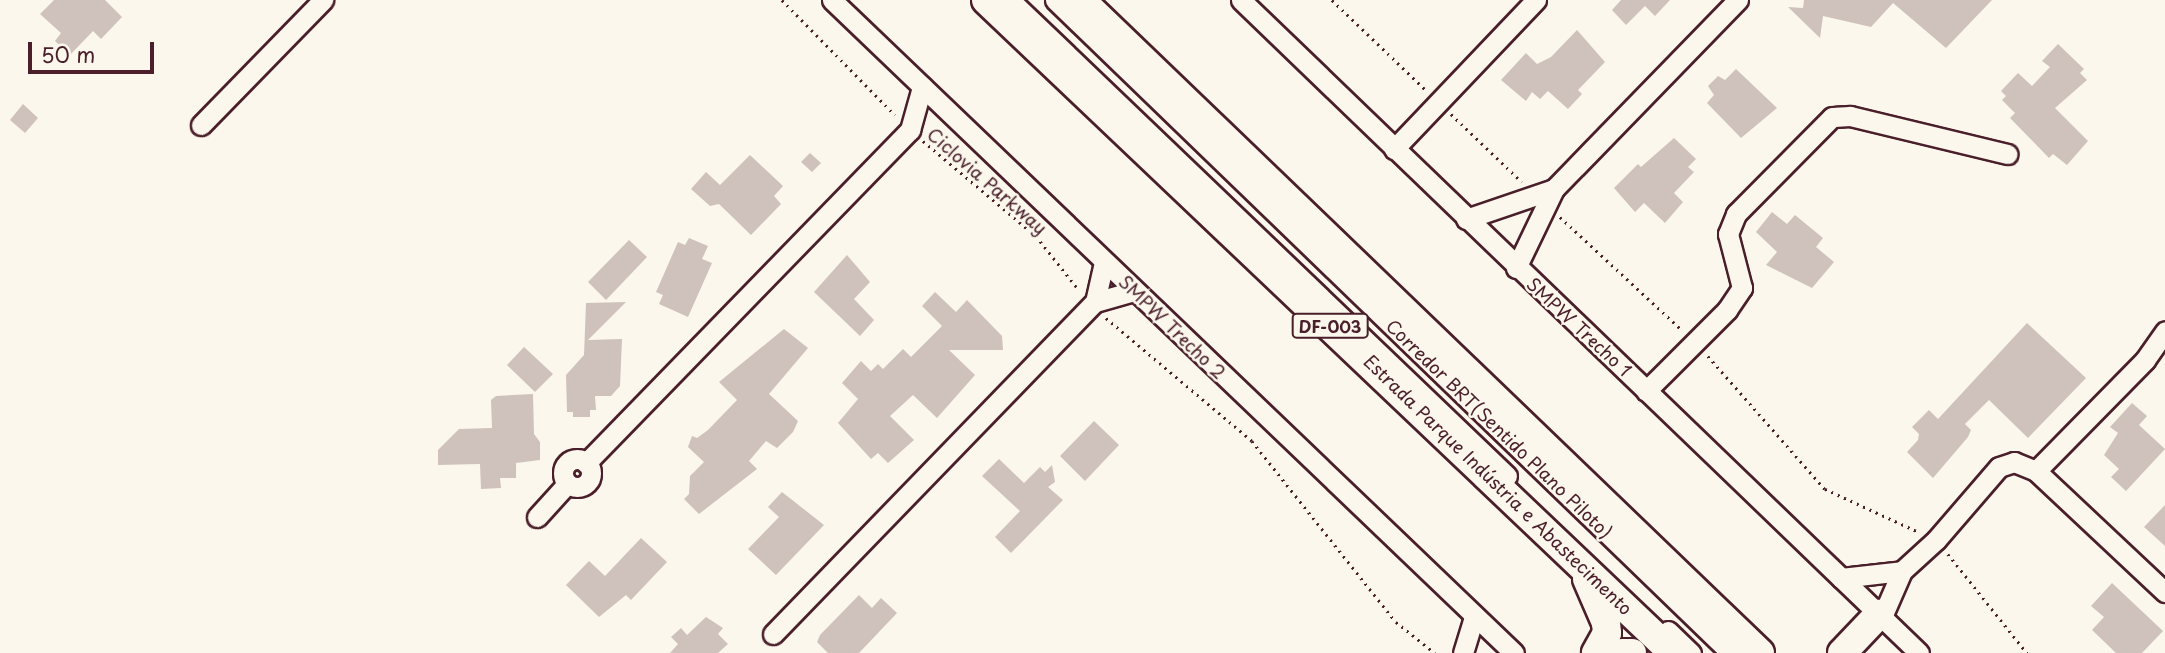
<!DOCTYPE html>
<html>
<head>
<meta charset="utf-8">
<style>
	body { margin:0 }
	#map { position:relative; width:2165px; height:653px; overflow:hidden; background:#fbf7ec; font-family:"Playpen Sans",sans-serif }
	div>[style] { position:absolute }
	.building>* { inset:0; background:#cfc2bc }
	.path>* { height:2.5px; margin-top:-1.25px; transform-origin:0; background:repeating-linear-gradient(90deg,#4a1f2b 0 2px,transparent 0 7px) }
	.roads { filter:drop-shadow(2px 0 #4a1f2b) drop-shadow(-2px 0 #4a1f2b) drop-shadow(0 2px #4a1f2b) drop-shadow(0 -2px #4a1f2b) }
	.minor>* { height:19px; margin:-9.5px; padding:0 9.5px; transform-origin:9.5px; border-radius:9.5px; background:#fbf7ec }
	.minor>.ring { margin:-9.5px; padding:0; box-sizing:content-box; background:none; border:19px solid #fbf7ec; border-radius:50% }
	.highway>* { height:28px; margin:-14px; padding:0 14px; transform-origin:14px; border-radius:14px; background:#fbf7ec }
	span { translate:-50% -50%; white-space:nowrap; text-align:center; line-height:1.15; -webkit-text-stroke:5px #fbf7ec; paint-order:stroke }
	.shield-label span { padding:2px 5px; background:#fbf7ec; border:2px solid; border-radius:5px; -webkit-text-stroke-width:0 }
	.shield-label { font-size:16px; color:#4a1f2b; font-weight:700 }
	.street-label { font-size:18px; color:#4a1f2b }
	.scale { position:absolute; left:28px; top:42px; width:126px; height:32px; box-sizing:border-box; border:4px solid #4a1f2b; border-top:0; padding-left:9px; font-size:21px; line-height:24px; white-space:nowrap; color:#4a1f2b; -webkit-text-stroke:5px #fbf7ec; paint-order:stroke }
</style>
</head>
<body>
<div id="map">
	<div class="building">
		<div style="clip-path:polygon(54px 0,105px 0,122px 17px,101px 39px,93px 31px,70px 55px,55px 41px,61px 33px,40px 14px)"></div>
		<div style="clip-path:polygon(1621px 0,1670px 0,1655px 16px,1645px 6px,1626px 25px,1612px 10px)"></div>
		<div style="clip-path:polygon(1804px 0,1992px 0,1946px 48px,1893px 3px,1871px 27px,1823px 16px,1820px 38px,1788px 7px,1803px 8px)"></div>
		<div style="clip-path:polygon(1577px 30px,1605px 62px,1578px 90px,1582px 94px,1568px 109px,1548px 91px,1540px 99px,1532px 92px,1526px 101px,1501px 80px,1526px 53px,1537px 64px,1551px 57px)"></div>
		<div style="clip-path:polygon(2058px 44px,2084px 69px,2080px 73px,2087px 80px,2055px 108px,2088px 141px,2067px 165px,2053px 154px,2049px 158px,2010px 118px,2015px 113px,2002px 100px,2006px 96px,2001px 91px,2018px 73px,2032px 86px,2050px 67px,2042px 61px)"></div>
		<div style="clip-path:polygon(1736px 69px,1777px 108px,1741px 138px,1707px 103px,1714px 95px,1708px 86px,1718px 76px,1725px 80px)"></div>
		<div style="clip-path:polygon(23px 104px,38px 118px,25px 133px,10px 120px)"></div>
		<div style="clip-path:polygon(1674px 138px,1696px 159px,1688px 167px,1694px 172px,1674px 193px,1683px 202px,1665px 223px,1644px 203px,1635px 212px,1614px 188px,1638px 164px,1641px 167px)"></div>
		<div style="clip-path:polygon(810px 153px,821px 163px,812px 172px,801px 162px)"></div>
		<div style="clip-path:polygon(750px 155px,783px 186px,774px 196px,781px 204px,751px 235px,719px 204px,710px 206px,691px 189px,706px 172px,720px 185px)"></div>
		<div style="clip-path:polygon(1772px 212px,1787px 224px,1795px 215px,1823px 238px,1816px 247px,1834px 262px,1812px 288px,1766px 265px,1777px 252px,1756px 232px)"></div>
		<div style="clip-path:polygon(689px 238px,708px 246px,702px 259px,712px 263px,688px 317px,659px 304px,663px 295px,656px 292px,678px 242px,685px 245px)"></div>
		<div style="clip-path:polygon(629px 240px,647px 257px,606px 300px,588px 282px)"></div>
		<div style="clip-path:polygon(847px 255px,870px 282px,854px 299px,874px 320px,860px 336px,814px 292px)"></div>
		<div style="clip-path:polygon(935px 292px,956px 312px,967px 300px,1002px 336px,1003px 350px,949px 350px,975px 375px,937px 418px,913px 395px,890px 416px,914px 440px,888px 463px,878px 453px,871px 459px,838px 423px,858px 399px,842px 383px,861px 361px,871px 371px,878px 364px,883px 369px,903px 349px,911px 357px,942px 326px,922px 306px)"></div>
		<div style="clip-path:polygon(626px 302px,588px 340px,622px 339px,620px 386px,611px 396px,595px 396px,596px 410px,590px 410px,590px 417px,573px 417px,573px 412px,567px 412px,566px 375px,584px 355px,586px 303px)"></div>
		<div style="clip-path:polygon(2027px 323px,2086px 378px,2028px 438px,1989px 400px,1965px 424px,1971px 430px,1968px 437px,1933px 478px,1907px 452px,1918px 440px,1919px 434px,1912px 427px,1929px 410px,1938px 419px)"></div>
		<div style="clip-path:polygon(784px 329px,808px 348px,769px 394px,798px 421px,793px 432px,777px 448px,766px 441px,749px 461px,757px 469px,699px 514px,684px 499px,689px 494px,690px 476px,704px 462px,688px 447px,692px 436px,697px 438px,708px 430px,737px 400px,719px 382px)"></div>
		<div style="clip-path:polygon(524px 347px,553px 374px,535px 392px,507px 365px)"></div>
		<div style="clip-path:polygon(533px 394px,534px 434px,540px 442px,540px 460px,516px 463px,516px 478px,500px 478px,501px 488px,481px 489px,480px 464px,438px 465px,438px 450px,459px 429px,492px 428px,491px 400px,496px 396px)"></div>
		<div style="clip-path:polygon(2132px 403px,2147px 416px,2139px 425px,2165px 449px,2126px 491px,2111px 477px,2119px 469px,2104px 455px,2118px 433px,2110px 427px)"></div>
		<div style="clip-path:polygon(1094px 421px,1119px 445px,1085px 481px,1060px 456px)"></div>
		<div style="clip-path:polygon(999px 459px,1024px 483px,1040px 467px,1045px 472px,1052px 465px,1055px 482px,1048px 487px,1063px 500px,1011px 553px,995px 537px,1020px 511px,982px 476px)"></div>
		<div style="clip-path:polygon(782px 492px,824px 525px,776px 575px,748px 549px,779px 517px,768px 507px)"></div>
		<div style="clip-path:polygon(2165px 505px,2165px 546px,2144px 527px)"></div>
		<div style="clip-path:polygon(641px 538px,667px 562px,631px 600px,626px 595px,599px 617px,566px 585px,589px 561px,605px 576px)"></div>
		<div style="clip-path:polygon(2112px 583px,2163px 631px,2142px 653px,2116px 653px,2092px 630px,2104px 617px,2091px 606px)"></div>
		<div style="clip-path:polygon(859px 595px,872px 608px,881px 598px,897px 613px,859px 653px,828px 653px,817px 642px,820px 635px)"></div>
		<div style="clip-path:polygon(706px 617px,723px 628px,718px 634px,728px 644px,718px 653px,670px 653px,678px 644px,671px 637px,681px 628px,687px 635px)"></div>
	</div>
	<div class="path">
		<div style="left:782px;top:0;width:161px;rotate:45.5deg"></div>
		<div style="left:1332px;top:0;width:130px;rotate:43.8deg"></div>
		<div style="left:1451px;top:114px;width:98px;rotate:43.8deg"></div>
		<div style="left:923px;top:141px;width:148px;rotate:40.1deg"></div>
		<div style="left:1036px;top:236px;width:69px;rotate:51.5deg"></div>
		<div style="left:1560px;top:217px;width:165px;rotate:42.8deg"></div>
		<div style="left:1106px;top:318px;width:191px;rotate:40.1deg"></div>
		<div style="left:1252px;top:441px;width:231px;rotate:51.5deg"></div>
		<div style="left:1396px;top:622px;width:50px;rotate:38.5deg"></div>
		<div style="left:1708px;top:356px;width:177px;rotate:48.7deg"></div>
		<div style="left:1825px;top:489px;width:103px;rotate:24.6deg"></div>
		<div style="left:1948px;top:554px;width:127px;rotate:51.4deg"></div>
	</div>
	<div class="roads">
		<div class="minor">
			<div style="left:832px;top:0;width:944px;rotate:43.76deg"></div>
			<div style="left:1010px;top:0;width:688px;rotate:43.76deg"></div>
			<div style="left:1055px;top:0;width:940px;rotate:44.01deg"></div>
			<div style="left:1241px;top:0;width:941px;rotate:43.92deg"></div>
			<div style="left:201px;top:125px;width:175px;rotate:-45.7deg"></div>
			<div style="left:1394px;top:149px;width:206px;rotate:-46.4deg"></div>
			<div style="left:1466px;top:219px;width:93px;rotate:-18.8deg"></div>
			<div style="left:1516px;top:268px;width:88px;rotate:-64.3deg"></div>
			<div style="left:1554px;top:189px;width:264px;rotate:-45.8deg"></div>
			<div style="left:1095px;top:302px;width:41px;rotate:-15.8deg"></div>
			<div style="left:1646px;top:391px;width:115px;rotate:-45deg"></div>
			<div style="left:1727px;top:310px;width:27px;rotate:-56deg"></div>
			<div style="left:1742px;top:288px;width:56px;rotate:-104.5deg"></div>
			<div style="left:1728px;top:234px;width:22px;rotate:-68deg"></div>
			<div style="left:1736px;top:214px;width:136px;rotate:-45.3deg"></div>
			<div style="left:1832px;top:117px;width:18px;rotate:-3deg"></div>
			<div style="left:1850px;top:116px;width:162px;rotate:13.6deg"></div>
			<div class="ring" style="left:563px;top:459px;width:9px;height:9px"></div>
			<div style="left:586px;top:463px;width:465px;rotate:-45.8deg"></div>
			<div style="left:910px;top:130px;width:45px;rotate:-74.4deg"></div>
			<div style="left:2036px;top:471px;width:177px;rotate:43.2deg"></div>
			<div style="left:537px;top:517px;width:45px;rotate:-47.7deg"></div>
			<div style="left:1841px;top:578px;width:61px;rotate:-6.5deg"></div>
			<div style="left:1882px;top:617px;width:50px;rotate:-66.5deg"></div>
			<div style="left:1902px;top:571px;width:46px;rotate:-42.4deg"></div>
			<div style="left:1936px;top:540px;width:96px;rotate:-49.2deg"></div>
			<div style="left:1999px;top:467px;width:16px;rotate:-18deg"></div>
			<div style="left:2014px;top:462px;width:24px;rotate:22deg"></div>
			<div style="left:2036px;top:471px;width:156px;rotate:-45.5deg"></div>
			<div style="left:2145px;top:360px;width:35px;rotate:-55deg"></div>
			<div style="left:1668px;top:631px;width:32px;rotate:44deg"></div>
			<div style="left:773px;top:634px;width:463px;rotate:-45.9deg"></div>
			<div style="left:1095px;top:302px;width:41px;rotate:-77.3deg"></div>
			<div style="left:1463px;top:653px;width:39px;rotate:-73deg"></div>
		</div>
		<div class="highway">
			<div style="left:986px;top:0;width:948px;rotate:43.55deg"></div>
			<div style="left:1081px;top:0;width:942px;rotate:43.88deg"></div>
			<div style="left:1587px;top:579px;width:48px;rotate:66.6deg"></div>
			<div style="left:1606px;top:623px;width:10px;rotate:84deg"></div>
			<div style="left:1607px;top:633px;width:23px;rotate:119deg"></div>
			<div style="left:1622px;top:653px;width:10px"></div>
			<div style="left:1842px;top:653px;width:54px;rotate:-46.5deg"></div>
		</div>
	</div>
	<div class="shield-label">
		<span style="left:1330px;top:326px">DF-003</span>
	</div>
	<div class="street-label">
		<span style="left:987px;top:181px;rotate:41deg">Ciclovia Parkway</span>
		<span style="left:1172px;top:327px;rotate:44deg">SMPW Trecho 2</span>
		<span style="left:1579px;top:327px;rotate:43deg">SMPW Trecho 1</span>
		<span style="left:1499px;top:429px;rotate:44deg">Corredor BRT(Sentido Plano Piloto)</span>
		<span style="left:1498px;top:485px;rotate:44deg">Estrada Parque Indústria e Abastecimento</span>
	</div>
	<div class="scale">50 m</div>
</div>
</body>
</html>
